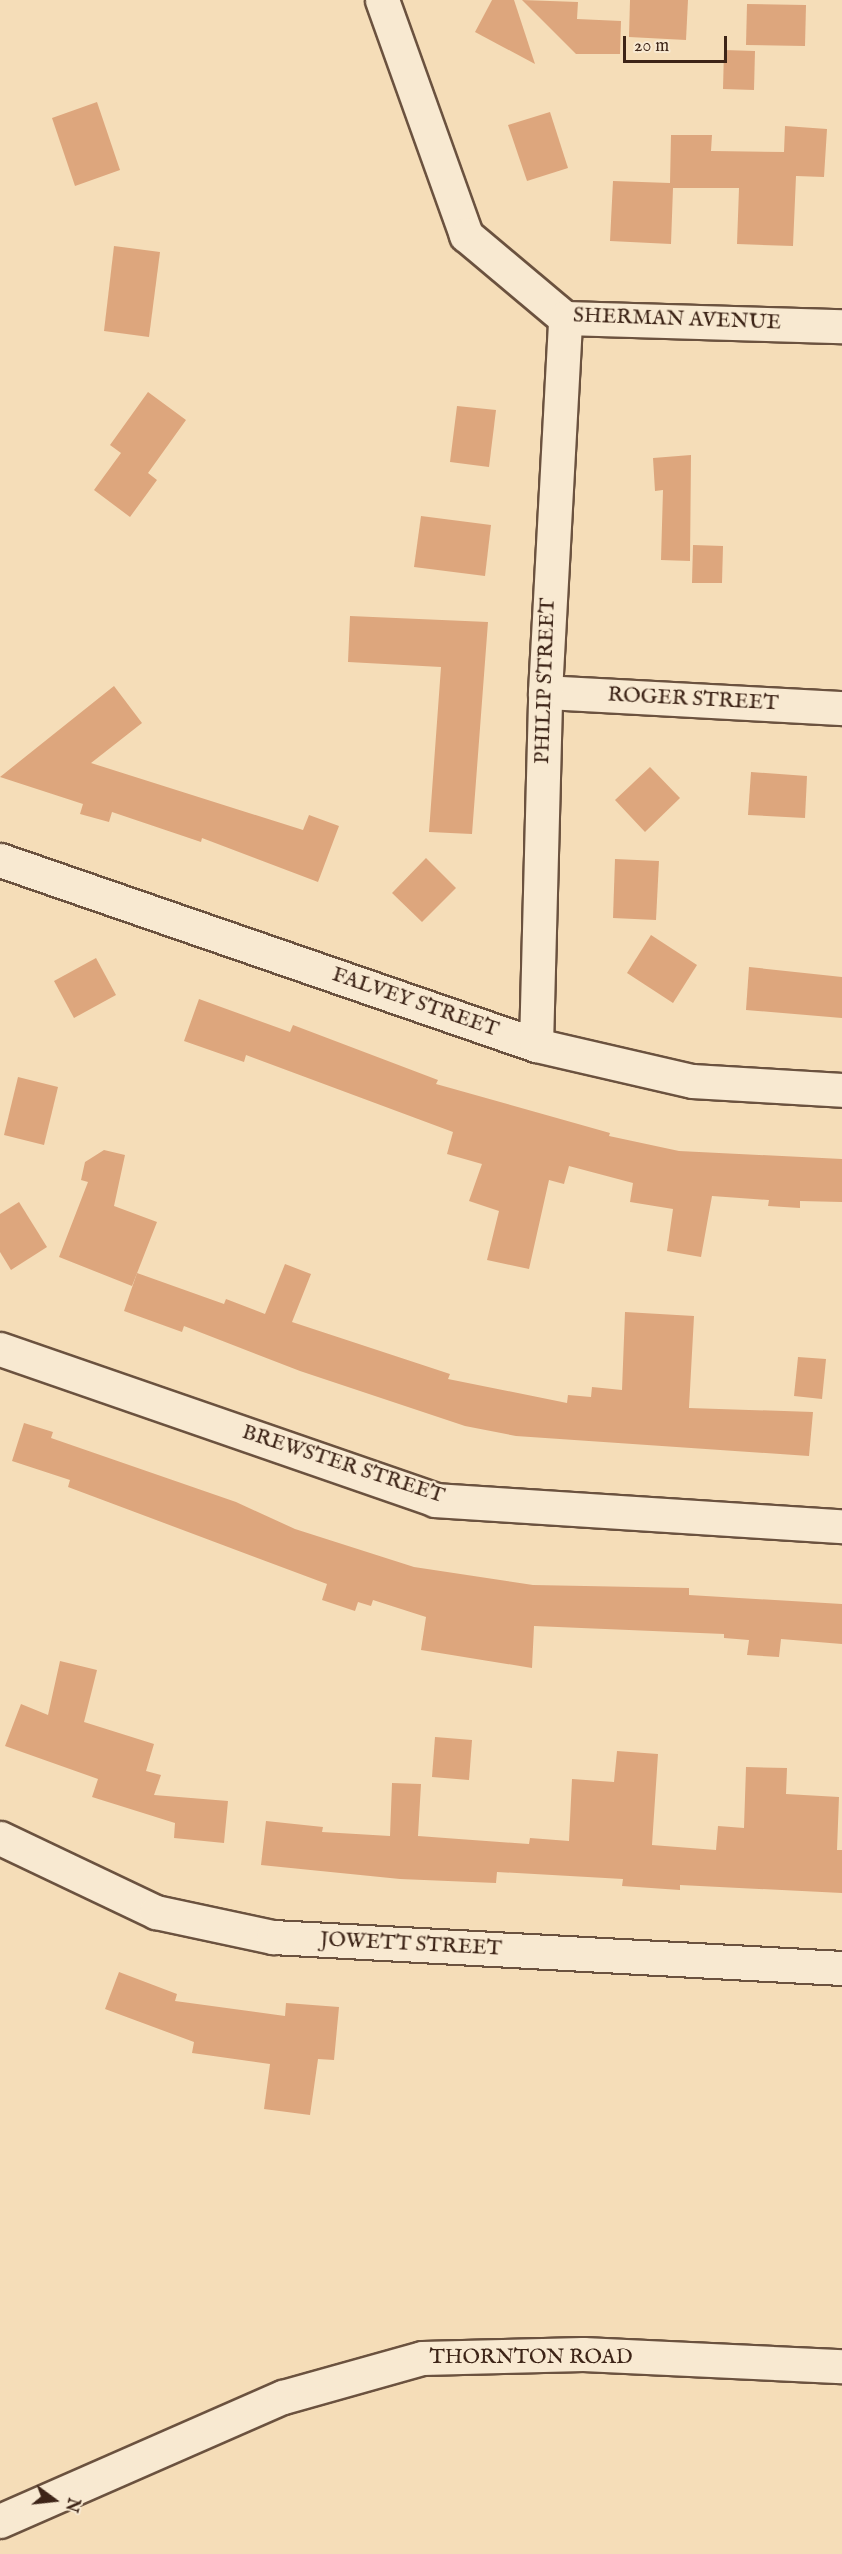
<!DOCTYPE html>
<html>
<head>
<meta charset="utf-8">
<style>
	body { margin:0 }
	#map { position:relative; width:842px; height:2554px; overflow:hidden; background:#f5ddb8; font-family:"IM FELL English",serif }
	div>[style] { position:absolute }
	.building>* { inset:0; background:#dda67d }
	.roads { filter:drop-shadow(2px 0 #6b523f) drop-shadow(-2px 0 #6b523f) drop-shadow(0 2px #6b523f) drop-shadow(0 -2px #6b523f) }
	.minor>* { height:33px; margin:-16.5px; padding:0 16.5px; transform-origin:16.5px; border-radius:16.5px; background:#f8e9d1 }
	span { translate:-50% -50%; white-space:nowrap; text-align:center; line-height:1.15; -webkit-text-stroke:4.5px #f8e9d1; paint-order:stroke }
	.street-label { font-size:21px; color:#3d2417 }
	.north { position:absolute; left:24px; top:2470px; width:60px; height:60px; -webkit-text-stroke:4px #f8e9d1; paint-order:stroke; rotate:105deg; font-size:16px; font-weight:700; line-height:24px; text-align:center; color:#3d2417 }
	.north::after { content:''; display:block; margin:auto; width:21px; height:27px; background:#3d2417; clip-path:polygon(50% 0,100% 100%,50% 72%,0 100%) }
	.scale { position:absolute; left:623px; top:36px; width:104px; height:27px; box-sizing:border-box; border:3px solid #3d2417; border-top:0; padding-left:8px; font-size:18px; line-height:21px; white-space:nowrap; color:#3d2417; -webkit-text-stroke:4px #f8e9d1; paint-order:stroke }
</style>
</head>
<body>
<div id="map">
	<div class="building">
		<div style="clip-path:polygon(492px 0,514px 0,535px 64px,475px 32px)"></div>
		<div style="clip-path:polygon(522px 0,578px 2px,577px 19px,621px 21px,620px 54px,576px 54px)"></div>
		<div style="clip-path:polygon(630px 0,688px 0,686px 40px,629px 37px)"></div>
		<div style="clip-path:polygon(747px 4px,806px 5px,805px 46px,746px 45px)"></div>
		<div style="clip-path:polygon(724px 50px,755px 51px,754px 90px,723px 89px)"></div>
		<div style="clip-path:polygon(97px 102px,120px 170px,75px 186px,52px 118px)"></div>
		<div style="clip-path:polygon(550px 112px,568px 168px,527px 181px,508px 125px)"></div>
		<div style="clip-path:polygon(785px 126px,827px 129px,824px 177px,796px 176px,793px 246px,737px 244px,739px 188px,673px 188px,671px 244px,610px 241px,613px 181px,670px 183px,671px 135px,712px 135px,711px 151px,784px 152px)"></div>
		<div style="clip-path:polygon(114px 246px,160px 252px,149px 337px,104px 331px)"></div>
		<div style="clip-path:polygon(148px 392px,186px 420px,148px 473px,157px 480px,130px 517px,94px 490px,121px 453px,110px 445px)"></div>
		<div style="clip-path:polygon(457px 406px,496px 410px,489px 467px,450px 462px)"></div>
		<div style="clip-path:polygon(691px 455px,690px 561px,661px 560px,663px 490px,655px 491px,653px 458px)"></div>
		<div style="clip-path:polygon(421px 516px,491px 525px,485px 576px,414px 567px)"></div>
		<div style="clip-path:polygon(693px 545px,723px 546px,722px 583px,692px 583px)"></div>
		<div style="clip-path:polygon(350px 616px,488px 622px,472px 834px,429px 832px,441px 667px,348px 662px)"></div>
		<div style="clip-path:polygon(114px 686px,142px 723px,91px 763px,303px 830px,309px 815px,339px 826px,318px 882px,202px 838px,201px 842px,112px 812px,109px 822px,80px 814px,83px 804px,0 777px)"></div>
		<div style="clip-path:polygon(650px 767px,680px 798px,645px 832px,615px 800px)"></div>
		<div style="clip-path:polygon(751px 772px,807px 776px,805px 818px,748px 815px)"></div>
		<div style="clip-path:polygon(426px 858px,456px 888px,422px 922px,392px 893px)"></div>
		<div style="clip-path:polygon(615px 859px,659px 861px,656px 920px,613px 918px)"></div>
		<div style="clip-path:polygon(651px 935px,697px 965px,673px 1003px,627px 973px)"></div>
		<div style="clip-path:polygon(96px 958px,116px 995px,74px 1018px,54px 981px)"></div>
		<div style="clip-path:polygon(749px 967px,842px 977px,842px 1018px,746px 1010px)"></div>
		<div style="clip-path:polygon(199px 999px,290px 1032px,293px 1025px,438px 1080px,436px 1084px,610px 1133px,609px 1136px,679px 1151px,842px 1159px,842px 1202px,800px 1201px,800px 1208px,768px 1206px,769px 1200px,712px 1196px,701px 1257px,667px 1251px,673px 1209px,630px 1202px,633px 1183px,569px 1166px,564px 1184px,549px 1180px,529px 1269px,487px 1260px,499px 1211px,469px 1201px,482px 1164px,447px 1154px,453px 1132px,246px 1055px,244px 1062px,184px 1041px)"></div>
		<div style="clip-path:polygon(18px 1077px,58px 1087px,44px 1145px,4px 1135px)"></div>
		<div style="clip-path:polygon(104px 1150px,125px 1155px,114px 1206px,157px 1222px,132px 1286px,59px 1257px,88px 1182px,81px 1180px,85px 1162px)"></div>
		<div style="clip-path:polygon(19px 1202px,47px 1247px,11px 1270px,0 1252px,0 1214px)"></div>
		<div style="clip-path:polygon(285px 1264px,311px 1274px,292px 1322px,450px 1374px,448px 1379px,567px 1403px,568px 1395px,591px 1397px,592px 1387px,622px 1390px,625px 1312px,694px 1316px,689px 1408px,813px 1412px,809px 1456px,516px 1436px,465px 1426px,300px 1371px,184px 1326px,182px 1332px,124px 1311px,137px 1273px,224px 1304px,226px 1299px,265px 1314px)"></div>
		<div style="clip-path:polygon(798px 1357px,826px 1359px,822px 1399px,794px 1396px)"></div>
		<div style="clip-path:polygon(24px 1423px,53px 1432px,51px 1438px,236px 1502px,295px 1529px,414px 1567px,533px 1585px,689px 1588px,689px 1595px,842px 1604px,842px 1644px,781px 1639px,779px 1657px,747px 1655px,749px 1640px,724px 1638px,724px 1634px,534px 1626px,532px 1668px,421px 1650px,426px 1617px,373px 1600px,371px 1606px,358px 1602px,355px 1611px,322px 1600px,327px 1584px,68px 1487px,70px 1480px,12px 1461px)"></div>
		<div style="clip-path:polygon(60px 1661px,97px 1670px,84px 1722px,154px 1744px,146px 1771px,161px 1775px,154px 1795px,228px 1801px,224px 1843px,174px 1838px,175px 1823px,92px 1797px,98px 1779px,5px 1746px,21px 1704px,48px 1715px)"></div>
		<div style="clip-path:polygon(435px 1737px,472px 1740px,469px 1780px,432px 1777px)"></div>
		<div style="clip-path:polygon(617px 1751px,658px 1754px,652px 1845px,716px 1850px,718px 1826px,744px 1828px,746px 1767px,787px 1768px,786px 1794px,839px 1797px,837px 1850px,842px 1850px,842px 1893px,680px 1885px,680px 1890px,622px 1886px,623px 1879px,497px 1872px,496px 1883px,400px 1879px,261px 1865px,266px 1821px,323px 1827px,322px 1832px,390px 1836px,392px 1783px,421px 1784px,418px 1836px,529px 1844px,530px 1838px,569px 1841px,572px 1779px,614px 1782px)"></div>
		<div style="clip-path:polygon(119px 1972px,177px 1994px,175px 2001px,285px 2016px,286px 2003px,339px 2007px,334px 2060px,318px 2059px,310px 2115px,264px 2109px,270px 2064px,192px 2053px,194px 2042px,105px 2009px)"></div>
	</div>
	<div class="roads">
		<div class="minor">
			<div style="left:382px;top:0;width:250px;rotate:70.3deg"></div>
			<div style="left:466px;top:235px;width:129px;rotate:40deg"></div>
			<div style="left:565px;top:318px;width:277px;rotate:1.7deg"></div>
			<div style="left:545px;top:692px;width:297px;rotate:3.1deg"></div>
			<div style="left:0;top:860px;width:567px;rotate:19.04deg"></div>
			<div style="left:536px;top:1045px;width:160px;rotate:13deg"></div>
			<div style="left:692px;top:1081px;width:150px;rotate:3.4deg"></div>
			<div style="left:536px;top:1045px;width:353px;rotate:-88.5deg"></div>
			<div style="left:545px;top:692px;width:375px;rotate:-86.9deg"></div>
			<div style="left:0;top:1349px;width:460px;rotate:19.1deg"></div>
			<div style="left:435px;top:1500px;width:408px;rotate:3.7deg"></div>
			<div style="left:0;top:1838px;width:173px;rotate:25.4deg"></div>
			<div style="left:156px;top:1912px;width:120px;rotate:12.1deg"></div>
			<div style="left:273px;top:1937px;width:570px;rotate:3.12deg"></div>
			<div style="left:0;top:2521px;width:309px;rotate:-23.7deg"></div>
			<div style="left:283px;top:2397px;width:144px;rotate:-15.7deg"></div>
			<div style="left:422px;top:2358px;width:161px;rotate:-1.4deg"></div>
			<div style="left:583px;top:2354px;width:259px;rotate:2.7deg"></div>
		</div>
	</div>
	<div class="street-label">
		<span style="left:677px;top:320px;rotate:2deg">SHERMAN AVENUE</span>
		<span style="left:546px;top:681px;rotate:-88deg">PHILIP STREET</span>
		<span style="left:693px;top:700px;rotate:3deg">ROGER STREET</span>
		<span style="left:415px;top:1003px;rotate:19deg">FALVEY STREET</span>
		<span style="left:343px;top:1465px;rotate:18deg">BREWSTER STREET</span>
		<span style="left:411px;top:1945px;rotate:3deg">JOWETT STREET</span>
		<span style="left:531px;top:2358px">THORNTON ROAD</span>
	</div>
	<div class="north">N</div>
	<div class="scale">20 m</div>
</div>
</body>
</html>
